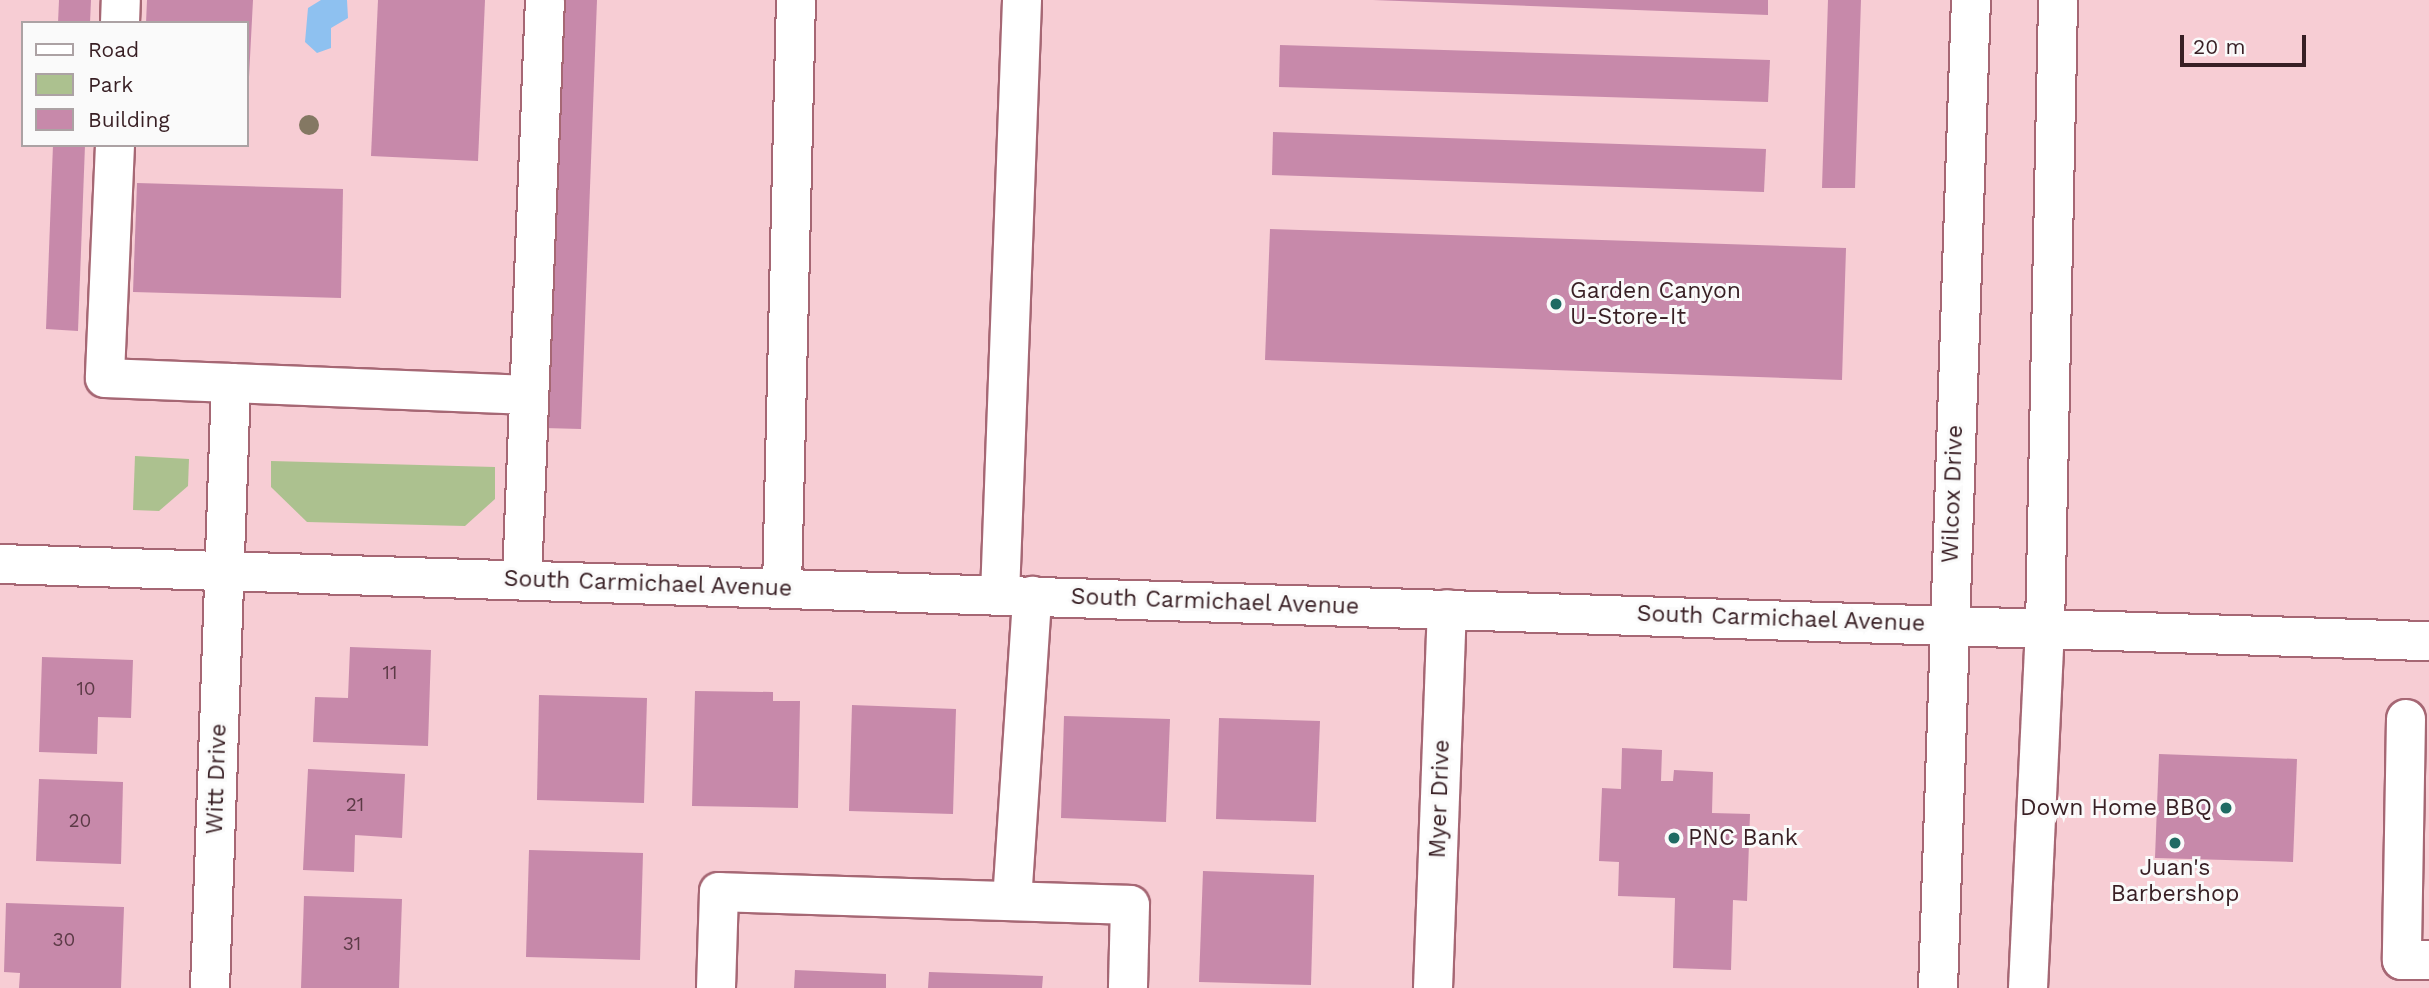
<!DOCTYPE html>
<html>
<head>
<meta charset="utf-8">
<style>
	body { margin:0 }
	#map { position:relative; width:2429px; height:988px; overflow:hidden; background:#f7cdd4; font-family:"Work Sans",sans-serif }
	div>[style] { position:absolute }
	.green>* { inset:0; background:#acc18f }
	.water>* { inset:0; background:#8ec1f0 }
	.building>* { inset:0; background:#c789aa }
	.roads { filter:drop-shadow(2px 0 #a66774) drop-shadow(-2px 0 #a66774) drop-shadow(0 2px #a66774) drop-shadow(0 -2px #a66774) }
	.minor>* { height:38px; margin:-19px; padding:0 19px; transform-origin:19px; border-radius:19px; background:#fff }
	.trees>* { width:20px; height:20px; margin:-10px; border-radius:50%; background:#847863 }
	.dots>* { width:19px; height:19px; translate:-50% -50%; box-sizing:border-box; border:4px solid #fafafa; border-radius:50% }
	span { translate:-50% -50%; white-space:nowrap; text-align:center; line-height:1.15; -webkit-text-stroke:6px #fafafa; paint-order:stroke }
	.number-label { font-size:19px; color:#5c3a46 }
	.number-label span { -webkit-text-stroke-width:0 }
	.poi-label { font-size:23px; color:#381f24 }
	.left { translate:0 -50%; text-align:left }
	.right { translate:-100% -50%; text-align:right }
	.street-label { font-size:23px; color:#381f24 }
	.legend { position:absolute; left:21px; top:21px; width:228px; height:126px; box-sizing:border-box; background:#fafafa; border:2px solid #aca2a4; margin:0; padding:9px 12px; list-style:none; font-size:21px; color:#381f24 }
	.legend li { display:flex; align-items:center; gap:14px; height:35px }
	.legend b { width:35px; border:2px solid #aca2a4 }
	.scale { position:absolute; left:2180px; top:35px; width:126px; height:32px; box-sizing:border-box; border:4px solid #381f24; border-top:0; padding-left:9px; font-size:21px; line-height:24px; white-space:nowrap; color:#381f24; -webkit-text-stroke:5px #fafafa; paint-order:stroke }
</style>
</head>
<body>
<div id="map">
	<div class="green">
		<div style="clip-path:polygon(135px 456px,189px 459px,188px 486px,159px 511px,133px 510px)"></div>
		<div style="clip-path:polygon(271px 461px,495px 467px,495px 499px,465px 526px,307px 522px,271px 487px)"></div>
	</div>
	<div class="water">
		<div style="clip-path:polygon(321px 0,347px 0,348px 18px,331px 28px,331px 48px,317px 53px,305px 42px,308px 8px)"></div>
	</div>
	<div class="building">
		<div style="clip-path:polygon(59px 0,91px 0,90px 23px,58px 23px)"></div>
		<div style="clip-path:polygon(147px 0,253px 0,249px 77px,247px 23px,146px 23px)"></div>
		<div style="clip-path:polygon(378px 0,485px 0,478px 161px,371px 156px)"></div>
		<div style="clip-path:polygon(560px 0,597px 0,581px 429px,544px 428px)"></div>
		<div style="clip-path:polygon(1373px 0,1768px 0,1768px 15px)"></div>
		<div style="clip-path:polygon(1828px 0,1861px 0,1855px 188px,1822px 188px)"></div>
		<div style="clip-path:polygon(1280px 45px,1770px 60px,1768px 102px,1279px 87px)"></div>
		<div style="clip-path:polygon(1273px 132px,1766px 149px,1764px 192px,1272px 175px)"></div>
		<div style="clip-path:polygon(53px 145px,85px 145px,78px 331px,46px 329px)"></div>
		<div style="clip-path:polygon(137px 183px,343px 189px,341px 298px,133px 292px)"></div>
		<div style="clip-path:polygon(1270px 229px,1846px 248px,1842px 380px,1265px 360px)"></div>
		<div style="clip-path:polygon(350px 647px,431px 650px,428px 746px,313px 742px,315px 697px,348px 698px)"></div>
		<div style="clip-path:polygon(42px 657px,133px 660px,131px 718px,98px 717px,97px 754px,39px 752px)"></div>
		<div style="clip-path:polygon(695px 691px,773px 692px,773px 701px,800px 701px,798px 808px,692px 806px)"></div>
		<div style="clip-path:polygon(539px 695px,647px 698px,644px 803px,537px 800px)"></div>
		<div style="clip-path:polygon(852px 705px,956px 709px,953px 814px,849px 811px)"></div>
		<div style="clip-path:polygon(1064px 716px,1170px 719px,1166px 822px,1061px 818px)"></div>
		<div style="clip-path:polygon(1219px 718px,1320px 721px,1316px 822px,1216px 819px)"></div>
		<div style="clip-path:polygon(1622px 748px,1662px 750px,1661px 781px,1673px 781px,1674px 770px,1713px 772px,1712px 813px,1750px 814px,1747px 901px,1733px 900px,1731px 970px,1673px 968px,1675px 898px,1618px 896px,1619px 862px,1599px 861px,1602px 788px,1621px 789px)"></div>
		<div style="clip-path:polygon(2159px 754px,2297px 759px,2293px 862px,2155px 858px)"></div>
		<div style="clip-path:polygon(308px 769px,405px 774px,402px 838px,355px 835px,354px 872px,303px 870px)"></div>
		<div style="clip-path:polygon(39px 779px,123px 782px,121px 864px,36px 861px)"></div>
		<div style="clip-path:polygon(529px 850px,643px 853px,640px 960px,526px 957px)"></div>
		<div style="clip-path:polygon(1203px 871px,1314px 875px,1311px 985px,1199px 982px)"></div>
		<div style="clip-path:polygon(304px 896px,402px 899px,399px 988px,301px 988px)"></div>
		<div style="clip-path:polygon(6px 903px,124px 907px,121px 988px,19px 988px,20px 973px,4px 972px)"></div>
		<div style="clip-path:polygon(795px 970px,886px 974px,886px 988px,794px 988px)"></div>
		<div style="clip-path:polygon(929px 972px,1043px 976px,1042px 988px,928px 988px)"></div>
	</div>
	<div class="roads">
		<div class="minor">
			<div style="left:120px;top:23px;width:23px;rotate:-88deg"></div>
			<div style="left:115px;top:145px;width:233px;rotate:92.5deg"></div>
			<div style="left:105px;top:378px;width:126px;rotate:2.3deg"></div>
			<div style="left:231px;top:383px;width:605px;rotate:91.99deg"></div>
			<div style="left:231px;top:383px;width:298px;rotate:2.3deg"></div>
			<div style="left:0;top:564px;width:2430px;rotate:1.82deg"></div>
			<div style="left:522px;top:579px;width:579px;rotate:-87.73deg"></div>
			<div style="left:782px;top:588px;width:588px;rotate:-88.64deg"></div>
			<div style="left:1000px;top:595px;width:595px;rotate:-87.88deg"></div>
			<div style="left:2406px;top:719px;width:241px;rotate:91deg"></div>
			<div style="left:2402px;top:960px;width:27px"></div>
			<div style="left:1012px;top:901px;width:306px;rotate:-86.2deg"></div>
			<div style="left:716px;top:988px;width:96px;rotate:-88.2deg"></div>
			<div style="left:719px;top:892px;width:411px;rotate:1.8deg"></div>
			<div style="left:1130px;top:905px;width:83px;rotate:91.4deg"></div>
			<div style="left:1433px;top:988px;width:379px;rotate:-87.9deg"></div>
			<div style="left:1938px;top:988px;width:989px;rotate:-88.09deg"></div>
			<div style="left:2028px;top:988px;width:360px;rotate:-87.3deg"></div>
			<div style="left:2045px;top:628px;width:628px;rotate:-88.81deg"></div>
		</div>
	</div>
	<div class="trees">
		<div style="left:309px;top:125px"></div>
	</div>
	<div class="dots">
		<div style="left:1556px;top:304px;background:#1f6a63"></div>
		<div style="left:2226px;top:808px;background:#1f6a63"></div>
		<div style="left:1674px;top:838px;background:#1f6a63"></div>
		<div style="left:2175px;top:843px;background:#1f6a63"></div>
	</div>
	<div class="number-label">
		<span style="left:390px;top:673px">11</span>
		<span style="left:86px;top:689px">10</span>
		<span style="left:355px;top:805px">21</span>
		<span style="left:80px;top:821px">20</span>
		<span style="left:64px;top:940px">30</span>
		<span style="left:352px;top:944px">31</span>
	</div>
	<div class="poi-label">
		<span class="left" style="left:1570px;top:304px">Garden Canyon<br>U-Store-It</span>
		<span class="right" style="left:2212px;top:808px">Down Home BBQ</span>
		<span class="left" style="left:1688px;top:838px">PNC Bank</span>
		<span style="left:2175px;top:881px">Juan's<br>Barbershop</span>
	</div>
	<div class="street-label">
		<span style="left:1953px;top:494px;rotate:-88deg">Wilcox Drive</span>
		<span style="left:648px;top:584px;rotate:2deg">South Carmichael Avenue</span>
		<span style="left:1215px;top:602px;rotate:2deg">South Carmichael Avenue</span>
		<span style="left:1781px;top:619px;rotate:2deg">South Carmichael Avenue</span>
		<span style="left:217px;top:779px;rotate:-88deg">Witt Drive</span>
		<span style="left:1440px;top:799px;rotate:-88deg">Myer Drive</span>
	</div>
	<ul class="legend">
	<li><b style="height:9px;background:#fff"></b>Road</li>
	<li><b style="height:19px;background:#acc18f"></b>Park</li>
	<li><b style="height:19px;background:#c789aa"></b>Building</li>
	</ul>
	<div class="scale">20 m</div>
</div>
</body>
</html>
